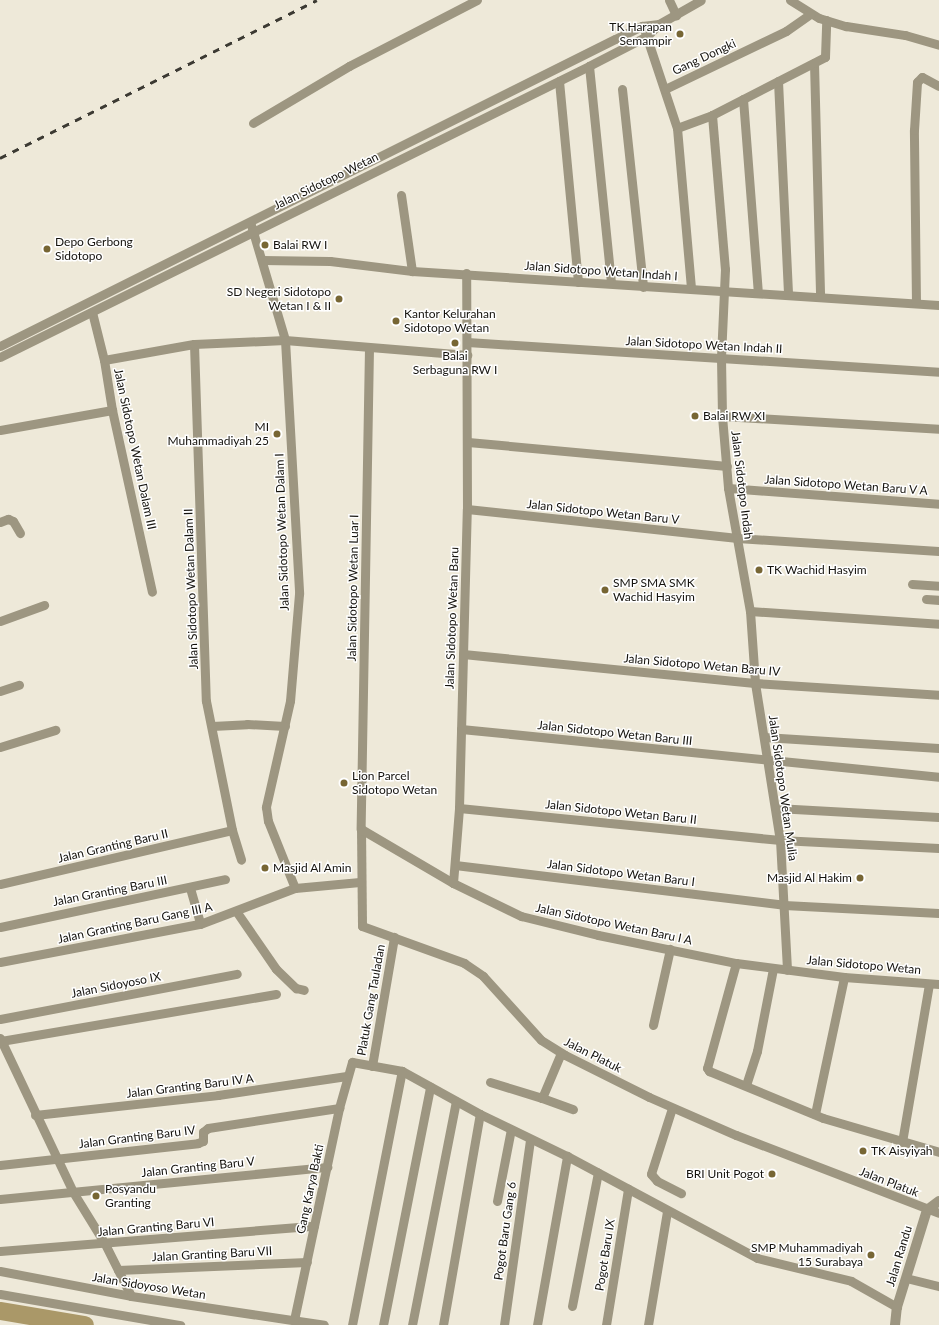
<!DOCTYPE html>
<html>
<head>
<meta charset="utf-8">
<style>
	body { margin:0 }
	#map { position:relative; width:939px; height:1325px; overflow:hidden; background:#eee9d9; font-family:Lato,sans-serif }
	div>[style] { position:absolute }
	.river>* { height:18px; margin:-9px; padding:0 9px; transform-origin:9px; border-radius:9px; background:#aa9868 }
	.minor>* { height:9px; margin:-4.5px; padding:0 4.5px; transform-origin:4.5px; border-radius:4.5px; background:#9d9681 }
	.tertiary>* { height:10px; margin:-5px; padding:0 5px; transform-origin:5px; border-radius:5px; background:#9d9681 }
	.rail>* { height:3px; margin-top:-1.5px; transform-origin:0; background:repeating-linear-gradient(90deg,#3c3a33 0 7px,transparent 0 14px) }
	.dots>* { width:11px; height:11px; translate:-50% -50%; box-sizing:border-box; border:2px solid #fff; border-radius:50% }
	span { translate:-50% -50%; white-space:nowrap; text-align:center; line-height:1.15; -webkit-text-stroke:3px #fff; paint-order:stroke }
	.poi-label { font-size:12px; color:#15130e }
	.right { translate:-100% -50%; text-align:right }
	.left { translate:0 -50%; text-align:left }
	.street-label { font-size:12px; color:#15130e }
</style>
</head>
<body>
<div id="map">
	<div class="river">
		<div style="left:0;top:1311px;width:86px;rotate:9.4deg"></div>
	</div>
	<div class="minor">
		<div style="left:669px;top:0;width:17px;rotate:65deg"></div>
		<div style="left:790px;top:0;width:34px;rotate:32deg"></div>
		<div style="left:819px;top:18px;width:28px;rotate:17deg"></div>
		<div style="left:846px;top:26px;width:60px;rotate:8.7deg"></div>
		<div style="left:905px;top:35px;width:35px;rotate:16deg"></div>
		<div style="left:659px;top:24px;width:48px;rotate:-29.7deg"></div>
		<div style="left:645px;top:32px;width:101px;rotate:71.6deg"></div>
		<div style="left:677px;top:128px;width:161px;rotate:85deg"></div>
		<div style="left:814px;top:63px;width:234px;rotate:88.5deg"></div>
		<div style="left:589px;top:66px;width:218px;rotate:84.2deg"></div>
		<div style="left:559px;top:81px;width:202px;rotate:84.6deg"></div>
		<div style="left:778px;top:81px;width:213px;rotate:87.3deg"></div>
		<div style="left:622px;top:89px;width:199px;rotate:83.9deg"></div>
		<div style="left:665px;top:89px;width:134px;rotate:-25.6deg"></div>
		<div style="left:786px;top:31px;width:29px;rotate:-35deg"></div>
		<div style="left:743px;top:99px;width:194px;rotate:85.6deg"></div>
		<div style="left:712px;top:115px;width:155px;rotate:85.2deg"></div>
		<div style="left:725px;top:269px;width:89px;rotate:92.6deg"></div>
		<div style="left:721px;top:358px;width:58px;rotate:89deg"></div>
		<div style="left:722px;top:416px;width:72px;rotate:85.2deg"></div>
		<div style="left:728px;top:488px;width:125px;rotate:79.9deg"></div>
		<div style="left:750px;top:611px;width:72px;rotate:86deg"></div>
		<div style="left:755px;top:683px;width:159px;rotate:81deg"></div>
		<div style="left:780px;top:840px;width:130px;rotate:86.9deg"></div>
		<div style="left:253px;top:123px;width:112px;rotate:-30.7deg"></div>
		<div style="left:349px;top:66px;width:144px;rotate:-27.3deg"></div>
		<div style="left:677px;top:128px;width:37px;rotate:-20deg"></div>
		<div style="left:712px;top:115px;width:127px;rotate:-27.2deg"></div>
		<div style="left:825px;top:57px;width:37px;rotate:-88deg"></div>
		<div style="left:401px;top:195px;width:77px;rotate:81.8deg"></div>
		<div style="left:251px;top:225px;width:120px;rotate:73.5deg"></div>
		<div style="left:285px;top:340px;width:254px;rotate:86.8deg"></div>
		<div style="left:299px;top:594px;width:107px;rotate:94.8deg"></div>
		<div style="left:290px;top:701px;width:109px;rotate:102.8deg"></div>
		<div style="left:266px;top:807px;width:14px;rotate:82deg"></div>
		<div style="left:268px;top:821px;width:72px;rotate:68.1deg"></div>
		<div style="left:262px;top:260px;width:68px;rotate:0.8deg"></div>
		<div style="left:330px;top:261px;width:83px;rotate:7deg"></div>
		<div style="left:412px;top:271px;width:528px;rotate:3.69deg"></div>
		<div style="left:916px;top:303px;width:173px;rotate:-90.7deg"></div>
		<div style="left:914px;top:130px;width:48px;rotate:-86.4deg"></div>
		<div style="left:917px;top:82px;width:7px;rotate:-45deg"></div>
		<div style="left:922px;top:77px;width:19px;rotate:28deg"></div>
		<div style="left:92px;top:312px;width:49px;rotate:76deg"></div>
		<div style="left:104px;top:360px;width:51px;rotate:80.9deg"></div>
		<div style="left:112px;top:410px;width:186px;rotate:77.6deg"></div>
		<div style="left:467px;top:342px;width:473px;rotate:3.6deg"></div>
		<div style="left:194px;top:344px;width:357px;rotate:88.1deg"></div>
		<div style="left:206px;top:701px;width:132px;rotate:78.6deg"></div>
		<div style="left:232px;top:830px;width:31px;rotate:73deg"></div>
		<div style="left:0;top:346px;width:687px;rotate:-26.53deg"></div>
		<div style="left:615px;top:39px;width:30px;rotate:-26deg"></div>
		<div style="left:642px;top:26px;width:17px;rotate:-7deg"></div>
		<div style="left:659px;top:24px;width:17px;rotate:135deg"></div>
		<div style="left:647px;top:36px;width:65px;rotate:152.7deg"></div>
		<div style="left:589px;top:66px;width:657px;rotate:153.71deg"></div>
		<div style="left:369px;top:348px;width:481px;rotate:91deg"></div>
		<div style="left:361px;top:829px;width:97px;rotate:89.4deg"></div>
		<div style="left:362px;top:926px;width:109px;rotate:19.9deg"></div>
		<div style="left:464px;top:963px;width:23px;rotate:34deg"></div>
		<div style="left:483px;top:976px;width:86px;rotate:47.8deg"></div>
		<div style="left:541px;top:1040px;width:28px;rotate:32deg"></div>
		<div style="left:565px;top:1055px;width:94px;rotate:26.6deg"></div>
		<div style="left:649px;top:1097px;width:95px;rotate:23.6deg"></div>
		<div style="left:736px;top:1135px;width:217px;rotate:21deg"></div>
		<div style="left:104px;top:360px;width:91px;rotate:-10.1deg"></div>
		<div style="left:194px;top:344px;width:91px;rotate:-2.5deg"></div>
		<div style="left:285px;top:340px;width:183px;rotate:4.7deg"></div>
		<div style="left:722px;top:416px;width:217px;rotate:3.4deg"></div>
		<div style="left:0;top:430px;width:114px;rotate:-10.1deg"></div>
		<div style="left:468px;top:442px;width:260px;rotate:5.3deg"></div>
		<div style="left:728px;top:488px;width:212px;rotate:4.3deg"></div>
		<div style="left:467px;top:509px;width:272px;rotate:6.1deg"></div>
		<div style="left:737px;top:538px;width:202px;rotate:3.7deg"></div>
		<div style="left:0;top:522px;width:9px;rotate:-21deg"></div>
		<div style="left:8px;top:519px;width:5px;rotate:22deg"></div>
		<div style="left:13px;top:521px;width:14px;rotate:60deg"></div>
		<div style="left:912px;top:584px;width:27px;rotate:4deg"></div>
		<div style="left:926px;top:599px;width:13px;rotate:4deg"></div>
		<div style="left:750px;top:611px;width:189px;rotate:3.9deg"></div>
		<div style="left:0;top:621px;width:47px;rotate:-20deg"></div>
		<div style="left:463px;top:654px;width:293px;rotate:5.7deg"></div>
		<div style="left:755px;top:683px;width:184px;rotate:3.7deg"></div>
		<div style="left:0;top:691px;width:20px;rotate:-18deg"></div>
		<div style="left:212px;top:726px;width:35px;rotate:-3deg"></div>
		<div style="left:247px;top:724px;width:38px;rotate:3deg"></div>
		<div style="left:461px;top:729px;width:480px;rotate:5.7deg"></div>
		<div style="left:764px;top:737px;width:175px;rotate:3.6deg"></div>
		<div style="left:0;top:747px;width:58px;rotate:-17.2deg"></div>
		<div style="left:459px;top:808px;width:323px;rotate:5.7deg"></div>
		<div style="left:780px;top:840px;width:159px;rotate:2.9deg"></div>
		<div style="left:776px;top:808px;width:163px;rotate:3.2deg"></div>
		<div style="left:361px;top:829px;width:107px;rotate:30.4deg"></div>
		<div style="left:453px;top:883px;width:76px;rotate:25.9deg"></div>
		<div style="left:521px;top:916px;width:79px;rotate:13.9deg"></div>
		<div style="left:598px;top:935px;width:141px;rotate:11.5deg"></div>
		<div style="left:736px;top:963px;width:109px;rotate:7.4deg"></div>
		<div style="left:844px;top:977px;width:95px;rotate:4.2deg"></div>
		<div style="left:455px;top:865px;width:331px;rotate:6.9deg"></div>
		<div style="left:784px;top:905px;width:155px;rotate:3deg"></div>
		<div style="left:453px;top:883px;width:75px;rotate:-85.4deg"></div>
		<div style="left:459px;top:808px;width:299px;rotate:-88.5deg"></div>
		<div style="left:467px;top:509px;width:236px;rotate:-90.2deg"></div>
		<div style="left:0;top:884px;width:238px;rotate:-13.1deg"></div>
		<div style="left:190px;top:888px;width:37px;rotate:74deg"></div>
		<div style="left:236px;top:911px;width:70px;rotate:55.4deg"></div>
		<div style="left:276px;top:969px;width:28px;rotate:44deg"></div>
		<div style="left:296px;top:988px;width:8px;rotate:14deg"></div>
		<div style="left:0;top:927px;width:230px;rotate:-12deg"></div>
		<div style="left:0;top:962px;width:204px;rotate:-10.8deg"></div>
		<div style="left:200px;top:924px;width:102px;rotate:-20.8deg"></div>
		<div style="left:295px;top:888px;width:65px;rotate:-5.3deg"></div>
		<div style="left:736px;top:963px;width:109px;rotate:105.4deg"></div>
		<div style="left:707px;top:1068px;width:4px;rotate:56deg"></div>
		<div style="left:709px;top:1071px;width:123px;rotate:22.4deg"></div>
		<div style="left:823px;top:1118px;width:121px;rotate:16.3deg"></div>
		<div style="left:0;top:1019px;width:241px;rotate:-10.8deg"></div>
		<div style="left:653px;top:1025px;width:78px;rotate:-77.4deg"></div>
		<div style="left:0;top:1038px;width:170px;rotate:64.6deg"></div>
		<div style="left:73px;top:1192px;width:61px;rotate:58.4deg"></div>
		<div style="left:105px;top:1244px;width:58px;rotate:63.4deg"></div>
		<div style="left:1px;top:1041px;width:279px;rotate:-9.7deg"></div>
		<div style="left:372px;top:1066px;width:131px;rotate:-80.3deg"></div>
		<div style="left:490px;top:1082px;width:54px;rotate:17.1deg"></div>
		<div style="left:542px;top:1098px;width:49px;rotate:-67.1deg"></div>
		<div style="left:746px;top:1085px;width:36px;rotate:-72deg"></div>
		<div style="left:757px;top:1051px;width:84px;rotate:-79deg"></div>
		<div style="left:542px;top:1098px;width:33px;rotate:20deg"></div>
		<div style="left:672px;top:1108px;width:69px;rotate:107.7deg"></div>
		<div style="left:651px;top:1174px;width:9px;rotate:49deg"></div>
		<div style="left:657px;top:1181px;width:27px;rotate:27deg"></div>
		<div style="left:815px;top:1114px;width:140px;rotate:-78deg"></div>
		<div style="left:35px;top:1115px;width:184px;rotate:-6.2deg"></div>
		<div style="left:218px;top:1095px;width:130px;rotate:-8.4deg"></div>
		<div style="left:902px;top:1142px;width:160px;rotate:-80.3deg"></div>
		<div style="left:0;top:1165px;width:199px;rotate:-6.3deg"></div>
		<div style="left:198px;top:1143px;width:5px;rotate:-22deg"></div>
		<div style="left:203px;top:1141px;width:9px;rotate:-90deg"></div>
		<div style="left:203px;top:1132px;width:6px;rotate:-39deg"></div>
		<div style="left:208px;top:1128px;width:133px;rotate:-8.7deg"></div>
		<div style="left:0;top:1199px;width:329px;rotate:-5.6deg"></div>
		<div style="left:497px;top:1201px;width:73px;rotate:-79deg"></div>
		<div style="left:0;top:1251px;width:315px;rotate:-4.6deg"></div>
		<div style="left:118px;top:1270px;width:189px;rotate:-2.4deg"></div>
		<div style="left:0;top:1271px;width:133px;rotate:10.8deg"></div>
		<div style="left:131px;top:1296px;width:195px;rotate:8.5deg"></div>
		<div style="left:906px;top:1278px;width:34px;rotate:14deg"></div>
		<div style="left:0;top:1294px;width:183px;rotate:9.8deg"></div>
		<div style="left:572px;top:1306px;width:136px;rotate:-79deg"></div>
		<div style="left:294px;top:1320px;width:217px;rotate:-78deg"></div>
		<div style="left:339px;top:1108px;width:48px;rotate:-74.2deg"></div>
		<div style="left:352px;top:1062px;width:51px;rotate:10.2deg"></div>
		<div style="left:402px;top:1071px;width:89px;rotate:28.9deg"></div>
		<div style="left:480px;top:1114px;width:97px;rotate:25.8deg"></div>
		<div style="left:567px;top:1156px;width:216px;rotate:28.2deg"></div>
		<div style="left:757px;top:1258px;width:97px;rotate:13.7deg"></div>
		<div style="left:851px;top:1281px;width:53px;rotate:29.5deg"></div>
		<div style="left:352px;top:1325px;width:259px;rotate:-78.9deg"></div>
		<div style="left:383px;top:1325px;width:243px;rotate:-78.8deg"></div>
		<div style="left:412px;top:1325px;width:228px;rotate:-78.9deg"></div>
		<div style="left:443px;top:1325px;width:214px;rotate:-80.1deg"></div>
		<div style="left:504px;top:1325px;width:187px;rotate:-82deg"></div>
		<div style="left:537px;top:1325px;width:172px;rotate:-79.9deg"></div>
		<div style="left:606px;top:1325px;width:138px;rotate:-80.8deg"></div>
		<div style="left:648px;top:1325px;width:116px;rotate:-80.5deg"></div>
	</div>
	<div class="tertiary">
		<div style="left:895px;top:1325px;width:18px;rotate:-84deg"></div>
		<div style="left:897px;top:1307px;width:102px;rotate:-72.8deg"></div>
		<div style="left:927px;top:1210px;width:15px;rotate:-37deg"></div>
	</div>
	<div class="rail">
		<div style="left:0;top:158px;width:354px;rotate:-26.5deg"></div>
	</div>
	<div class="dots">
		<div style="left:680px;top:34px;background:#776634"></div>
		<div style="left:265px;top:245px;background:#776634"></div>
		<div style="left:47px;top:249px;background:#776634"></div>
		<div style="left:339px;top:299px;background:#776634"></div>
		<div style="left:396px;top:321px;background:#776634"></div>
		<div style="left:455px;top:343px;background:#776634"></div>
		<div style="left:695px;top:416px;background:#776634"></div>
		<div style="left:277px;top:434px;background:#776634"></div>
		<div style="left:759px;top:570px;background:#776634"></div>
		<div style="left:605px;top:590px;background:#776634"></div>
		<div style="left:344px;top:783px;background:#776634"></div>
		<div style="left:265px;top:868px;background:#776634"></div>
		<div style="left:860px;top:878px;background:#776634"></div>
		<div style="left:863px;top:1151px;background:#776634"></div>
		<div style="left:772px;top:1174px;background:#776634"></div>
		<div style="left:96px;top:1196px;background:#776634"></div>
		<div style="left:871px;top:1255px;background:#776634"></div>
	</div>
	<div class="poi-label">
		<span class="right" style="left:672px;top:34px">TK Harapan<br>Semampir</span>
		<span class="left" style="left:55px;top:249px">Depo Gerbong<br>Sidotopo</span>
		<span class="left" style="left:273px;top:245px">Balai RW I</span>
		<span class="right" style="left:331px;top:299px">SD Negeri Sidotopo<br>Wetan I &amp; II</span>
		<span class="left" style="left:404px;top:321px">Kantor Kelurahan<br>Sidotopo Wetan</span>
		<span style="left:455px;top:363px">Balai<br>Serbaguna RW I</span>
		<span class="left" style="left:703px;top:416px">Balai RW XI</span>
		<span class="right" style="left:269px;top:434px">MI<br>Muhammadiyah 25</span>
		<span class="left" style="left:767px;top:570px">TK Wachid Hasyim</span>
		<span class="left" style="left:613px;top:590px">SMP SMA SMK<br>Wachid Hasyim</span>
		<span class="left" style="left:352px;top:783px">Lion Parcel<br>Sidotopo Wetan</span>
		<span class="left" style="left:273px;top:868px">Masjid Al Amin</span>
		<span class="right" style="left:852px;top:878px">Masjid Al Hakim</span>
		<span class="left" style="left:871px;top:1151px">TK Aisyiyah</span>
		<span class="right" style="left:764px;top:1174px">BRI Unit Pogot</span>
		<span class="left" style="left:105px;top:1196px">Posyandu<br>Granting</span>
		<span class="right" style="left:863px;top:1255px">SMP Muhammadiyah<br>15 Surabaya</span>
	</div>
	<div class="street-label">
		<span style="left:704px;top:57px;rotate:-25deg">Gang Dongki</span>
		<span style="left:326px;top:181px;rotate:-26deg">Jalan Sidotopo Wetan</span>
		<span style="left:601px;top:271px;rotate:4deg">Jalan Sidotopo Wetan Indah I</span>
		<span style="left:704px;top:345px;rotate:3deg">Jalan Sidotopo Wetan Indah II</span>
		<span style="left:135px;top:449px;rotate:78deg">Jalan Sidotopo Wetan Dalam III</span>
		<span style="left:742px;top:485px;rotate:83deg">Jalan Sidotopo Indah</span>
		<span style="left:846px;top:485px;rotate:4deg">Jalan Sidotopo Wetan Baru V A</span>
		<span style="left:603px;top:512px;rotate:6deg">Jalan Sidotopo Wetan Baru V</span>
		<span style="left:282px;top:532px;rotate:-92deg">Jalan Sidotopo Wetan Dalam I</span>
		<span style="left:353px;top:588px;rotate:-89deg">Jalan Sidotopo Wetan Luar I</span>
		<span style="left:191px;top:589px;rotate:-92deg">Jalan Sidotopo Wetan Dalam II</span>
		<span style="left:452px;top:618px;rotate:-88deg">Jalan Sidotopo Wetan Baru</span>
		<span style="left:702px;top:665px;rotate:5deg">Jalan Sidotopo Wetan Baru IV</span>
		<span style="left:615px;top:733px;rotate:6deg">Jalan Sidotopo Wetan Baru III</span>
		<span style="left:783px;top:788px;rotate:82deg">Jalan Sidotopo Wetan Mulia</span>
		<span style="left:621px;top:812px;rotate:6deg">Jalan Sidotopo Wetan Baru II</span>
		<span style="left:113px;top:846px;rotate:-13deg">Jalan Granting Baru II</span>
		<span style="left:621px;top:873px;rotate:7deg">Jalan Sidotopo Wetan Baru I</span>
		<span style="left:110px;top:891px;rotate:-11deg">Jalan Granting Baru III</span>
		<span style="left:135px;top:923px;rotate:-12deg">Jalan Granting Baru Gang III A</span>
		<span style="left:614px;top:924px;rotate:12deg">Jalan Sidotopo Wetan Baru I A</span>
		<span style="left:864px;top:965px;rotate:5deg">Jalan Sidotopo Wetan</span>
		<span style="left:116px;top:985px;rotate:-11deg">Jalan Sidoyoso IX</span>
		<span style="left:371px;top:1000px;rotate:-80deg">Platuk Gang Tauladan</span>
		<span style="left:593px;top:1055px;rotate:27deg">Jalan Platuk</span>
		<span style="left:190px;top:1086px;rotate:-7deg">Jalan Granting Baru IV A</span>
		<span style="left:137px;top:1137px;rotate:-7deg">Jalan Granting Baru IV</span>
		<span style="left:198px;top:1167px;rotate:-6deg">Jalan Granting Baru V</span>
		<span style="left:889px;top:1182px;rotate:21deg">Jalan Platuk</span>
		<span style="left:310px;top:1189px;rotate:-78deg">Gang Karya Bakti</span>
		<span style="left:156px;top:1227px;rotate:-5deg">Jalan Granting Baru VI</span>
		<span style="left:505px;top:1231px;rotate:-82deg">Pogot Baru Gang 6</span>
		<span style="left:212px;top:1254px;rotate:-3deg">Jalan Granting Baru VII</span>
		<span style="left:605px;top:1255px;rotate:-81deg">Pogot Baru IX</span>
		<span style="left:899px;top:1256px;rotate:-73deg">Jalan Randu</span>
		<span style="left:149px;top:1286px;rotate:9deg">Jalan Sidoyoso Wetan</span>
	</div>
</div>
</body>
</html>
